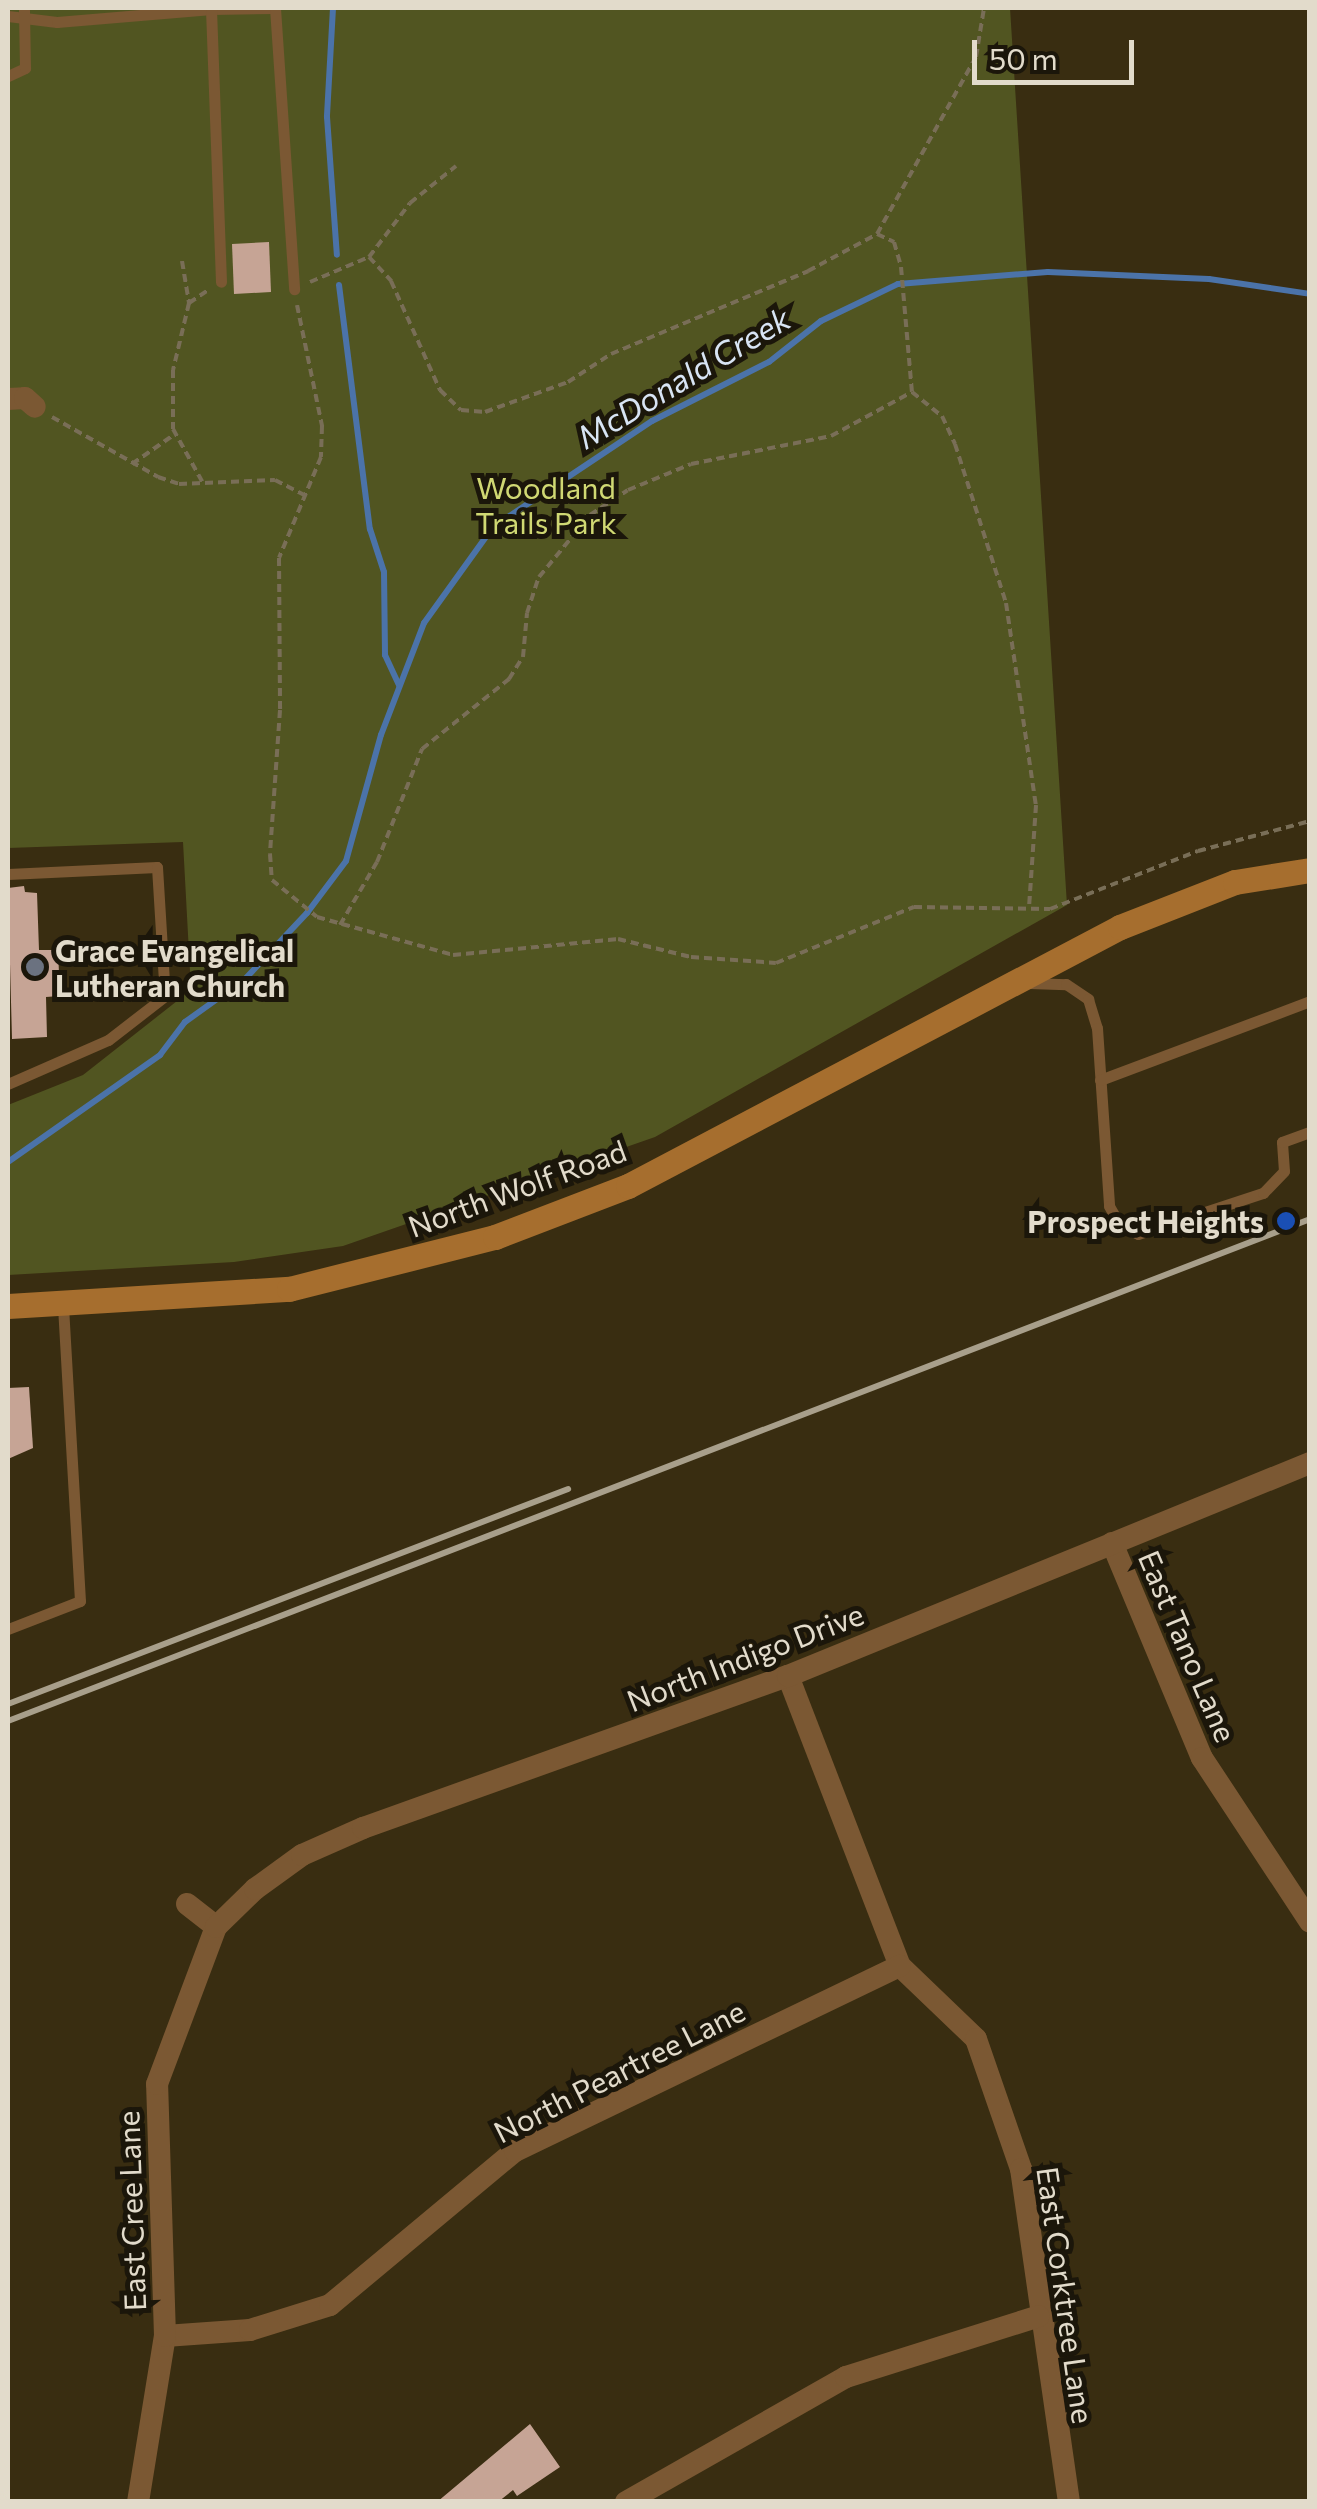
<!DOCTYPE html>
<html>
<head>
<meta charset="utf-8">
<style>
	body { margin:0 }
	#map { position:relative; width:1317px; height:2509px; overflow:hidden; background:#392d11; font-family:Commissioner,sans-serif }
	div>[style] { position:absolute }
	.green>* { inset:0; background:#515521 }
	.stream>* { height:6px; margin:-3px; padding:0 3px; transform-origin:3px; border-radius:3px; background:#4b73a9 }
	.building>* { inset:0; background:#c6a495 }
	.path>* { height:4px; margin-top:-2px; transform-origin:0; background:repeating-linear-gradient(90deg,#796e57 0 8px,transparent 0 13px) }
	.lane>* { height:11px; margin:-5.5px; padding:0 5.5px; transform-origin:5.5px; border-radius:5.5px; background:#7b5833 }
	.street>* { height:22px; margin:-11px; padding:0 11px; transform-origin:11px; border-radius:11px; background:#7b5833 }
	.secondary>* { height:25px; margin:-12.5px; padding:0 12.5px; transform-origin:12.5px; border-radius:12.5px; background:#a66e2e }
	.rail>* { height:6px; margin:-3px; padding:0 3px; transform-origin:3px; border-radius:3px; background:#a89f8b }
	.dots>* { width:28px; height:28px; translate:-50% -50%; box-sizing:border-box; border:5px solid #1b160a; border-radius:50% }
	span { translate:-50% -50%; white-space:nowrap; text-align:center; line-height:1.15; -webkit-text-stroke:10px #1b160a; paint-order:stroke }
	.park-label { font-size:30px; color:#d0d873 }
	.poi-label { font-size:30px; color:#e2dbcb; font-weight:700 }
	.left { translate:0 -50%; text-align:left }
	.right { translate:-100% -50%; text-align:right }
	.street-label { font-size:30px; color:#e2dbcb }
	.water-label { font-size:32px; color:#d8e4f4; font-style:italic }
	.frame { position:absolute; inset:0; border:10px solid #e2dbcb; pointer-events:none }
	.scale { position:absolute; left:972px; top:40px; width:162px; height:45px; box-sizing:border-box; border:5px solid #e2dbcb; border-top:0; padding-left:12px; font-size:30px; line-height:35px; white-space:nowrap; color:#e2dbcb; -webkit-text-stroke:8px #1b160a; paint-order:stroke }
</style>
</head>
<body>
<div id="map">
	<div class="green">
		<div style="clip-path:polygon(8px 8px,1010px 8px,1067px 905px,655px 1137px,343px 1246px,234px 1262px,8px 1275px,8px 1105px,83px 1075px,191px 990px,183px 842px,8px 848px)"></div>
	</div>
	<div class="stream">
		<div style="left:333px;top:8px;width:109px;rotate:93.2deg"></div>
		<div style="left:327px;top:117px;width:138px;rotate:85.9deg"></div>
		<div style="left:339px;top:285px;width:246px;rotate:82.8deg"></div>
		<div style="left:370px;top:529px;width:45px;rotate:72deg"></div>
		<div style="left:384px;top:572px;width:83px;rotate:89.3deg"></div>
		<div style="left:385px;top:655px;width:33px;rotate:65deg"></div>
		<div style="left:8px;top:1162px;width:186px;rotate:-35.1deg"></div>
		<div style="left:160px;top:1055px;width:41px;rotate:-52.9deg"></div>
		<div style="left:185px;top:1022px;width:74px;rotate:-35.6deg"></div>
		<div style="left:245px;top:979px;width:91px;rotate:-46.8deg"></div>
		<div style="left:307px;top:913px;width:65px;rotate:-53.1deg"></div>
		<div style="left:346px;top:861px;width:131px;rotate:-74.5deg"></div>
		<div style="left:381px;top:735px;width:120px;rotate:-69deg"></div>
		<div style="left:424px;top:623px;width:118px;rotate:-54.3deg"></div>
		<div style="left:493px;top:527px;width:191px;rotate:-33.7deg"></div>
		<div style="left:652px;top:421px;width:131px;rotate:-26.8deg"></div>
		<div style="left:769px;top:362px;width:66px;rotate:-38.3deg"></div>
		<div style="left:821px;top:321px;width:85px;rotate:-25.7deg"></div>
		<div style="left:898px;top:284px;width:150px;rotate:-4.6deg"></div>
		<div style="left:1048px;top:272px;width:161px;rotate:2.5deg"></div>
		<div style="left:1209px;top:279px;width:102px;rotate:8.4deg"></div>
	</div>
	<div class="building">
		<div style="clip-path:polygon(269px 242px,271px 292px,234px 294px,232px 244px)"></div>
		<div style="clip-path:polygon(24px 886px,25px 892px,37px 893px,39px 950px,58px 950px,60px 996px,46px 997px,47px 1037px,12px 1039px,8px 888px)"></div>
		<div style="clip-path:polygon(29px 1387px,33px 1448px,8px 1459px,8px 1388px)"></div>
		<div style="clip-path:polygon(530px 2424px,560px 2467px,517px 2496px,513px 2490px,498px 2502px,437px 2502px)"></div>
	</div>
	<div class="path">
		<div style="left:877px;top:234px;width:203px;rotate:-60.8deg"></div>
		<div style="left:976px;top:57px;width:50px;rotate:-80.7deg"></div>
		<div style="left:369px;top:257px;width:33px;rotate:47deg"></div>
		<div style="left:391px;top:281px;width:120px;rotate:65.8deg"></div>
		<div style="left:440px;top:390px;width:29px;rotate:44deg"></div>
		<div style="left:461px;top:410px;width:24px;rotate:5deg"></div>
		<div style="left:485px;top:412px;width:88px;rotate:-19.9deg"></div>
		<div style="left:568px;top:382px;width:51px;rotate:-33.1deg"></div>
		<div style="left:611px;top:354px;width:214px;rotate:-22.8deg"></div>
		<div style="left:808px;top:271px;width:78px;rotate:-28.2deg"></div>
		<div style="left:877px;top:234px;width:19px;rotate:25deg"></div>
		<div style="left:894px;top:242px;width:26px;rotate:74deg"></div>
		<div style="left:901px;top:267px;width:125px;rotate:85deg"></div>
		<div style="left:182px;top:261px;width:43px;rotate:80.5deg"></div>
		<div style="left:189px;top:303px;width:69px;rotate:103.4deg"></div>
		<div style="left:173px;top:370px;width:59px;rotate:90deg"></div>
		<div style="left:173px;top:429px;width:60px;rotate:60.9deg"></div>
		<div style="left:310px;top:282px;width:64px;rotate:-23deg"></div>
		<div style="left:369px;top:257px;width:68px;rotate:-52.8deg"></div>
		<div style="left:410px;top:203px;width:59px;rotate:-38.8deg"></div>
		<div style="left:189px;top:303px;width:23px;rotate:-34deg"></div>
		<div style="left:297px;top:305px;width:124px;rotate:78.3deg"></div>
		<div style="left:322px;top:426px;width:31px;rotate:92deg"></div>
		<div style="left:321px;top:457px;width:109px;rotate:112.6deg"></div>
		<div style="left:279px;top:558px;width:152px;rotate:89.6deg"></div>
		<div style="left:280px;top:710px;width:144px;rotate:94deg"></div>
		<div style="left:270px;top:854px;width:26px;rotate:86deg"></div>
		<div style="left:272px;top:880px;width:58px;rotate:39.4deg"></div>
		<div style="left:317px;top:917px;width:141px;rotate:15.6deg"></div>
		<div style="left:453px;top:955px;width:166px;rotate:-5.5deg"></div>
		<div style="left:618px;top:939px;width:75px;rotate:13.9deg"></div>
		<div style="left:691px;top:957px;width:85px;rotate:4deg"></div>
		<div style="left:776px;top:963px;width:149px;rotate:-22.1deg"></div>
		<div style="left:914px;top:907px;width:136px;rotate:0.8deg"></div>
		<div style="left:1050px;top:909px;width:159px;rotate:-21.4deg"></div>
		<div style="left:1198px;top:851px;width:116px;rotate:-15deg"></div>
		<div style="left:912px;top:392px;width:38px;rotate:39deg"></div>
		<div style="left:942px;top:416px;width:31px;rotate:65deg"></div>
		<div style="left:955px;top:444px;width:167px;rotate:72.2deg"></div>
		<div style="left:1006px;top:603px;width:204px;rotate:81.6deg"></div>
		<div style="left:1036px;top:805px;width:104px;rotate:93.9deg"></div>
		<div style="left:52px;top:417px;width:122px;rotate:29.5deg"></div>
		<div style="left:158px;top:477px;width:22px;rotate:18deg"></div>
		<div style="left:179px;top:484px;width:96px;rotate:-2.4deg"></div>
		<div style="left:275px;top:480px;width:34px;rotate:27deg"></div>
		<div style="left:132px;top:464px;width:52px;rotate:-34.9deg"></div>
		<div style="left:340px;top:925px;width:73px;rotate:-59.6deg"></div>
		<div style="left:377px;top:862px;width:122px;rotate:-68.3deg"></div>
		<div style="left:422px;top:749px;width:112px;rotate:-38.8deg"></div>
		<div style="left:509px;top:679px;width:26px;rotate:-58deg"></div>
		<div style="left:523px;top:657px;width:44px;rotate:-84.8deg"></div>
		<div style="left:527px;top:613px;width:38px;rotate:-72deg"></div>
		<div style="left:539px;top:577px;width:80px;rotate:-50.6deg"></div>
		<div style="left:590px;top:515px;width:45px;rotate:-33.3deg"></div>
		<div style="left:628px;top:490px;width:68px;rotate:-22.4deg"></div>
		<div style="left:691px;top:464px;width:143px;rotate:-11.3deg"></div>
		<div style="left:831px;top:436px;width:92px;rotate:-28.5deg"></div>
	</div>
	<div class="lane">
		<div style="left:211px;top:9px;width:64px;rotate:-0.9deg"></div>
		<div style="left:275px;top:8px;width:282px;rotate:86.1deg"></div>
		<div style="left:8px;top:16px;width:49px;rotate:7deg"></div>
		<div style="left:57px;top:22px;width:155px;rotate:-4.8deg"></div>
		<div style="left:211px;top:9px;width:273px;rotate:87.9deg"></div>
		<div style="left:8px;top:76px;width:19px;rotate:-25deg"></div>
		<div style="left:25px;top:68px;width:60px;rotate:-91deg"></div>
		<div style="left:8px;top:874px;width:149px;rotate:-2.7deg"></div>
		<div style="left:157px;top:867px;width:129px;rotate:86.5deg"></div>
		<div style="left:165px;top:996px;width:72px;rotate:142.3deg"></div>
		<div style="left:108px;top:1040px;width:109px;rotate:156.3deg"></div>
		<div style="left:1029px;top:983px;width:37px;rotate:2deg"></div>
		<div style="left:1066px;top:984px;width:27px;rotate:34deg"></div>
		<div style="left:1088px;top:999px;width:30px;rotate:73deg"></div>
		<div style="left:1097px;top:1028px;width:178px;rotate:86.1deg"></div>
		<div style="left:1109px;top:1206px;width:24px;rotate:60deg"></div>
		<div style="left:1121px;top:1227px;width:18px;rotate:22deg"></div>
		<div style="left:1138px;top:1234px;width:132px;rotate:-18.2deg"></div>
		<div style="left:1263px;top:1193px;width:30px;rotate:-46deg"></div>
		<div style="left:1284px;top:1171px;width:29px;rotate:-94deg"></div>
		<div style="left:1282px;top:1142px;width:30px;rotate:-20deg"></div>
		<div style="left:1100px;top:1080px;width:224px;rotate:-20.6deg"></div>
		<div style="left:8px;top:1629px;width:77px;rotate:-21.3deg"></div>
		<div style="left:80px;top:1601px;width:297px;rotate:-93.3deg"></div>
	</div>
	<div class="street">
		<div style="left:8px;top:399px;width:17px;rotate:-3deg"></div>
		<div style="left:25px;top:398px;width:13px;rotate:42deg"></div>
		<div style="left:1112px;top:1543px;width:233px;rotate:67.3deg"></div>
		<div style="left:1202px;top:1758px;width:196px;rotate:56.6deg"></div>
		<div style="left:788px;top:1676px;width:311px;rotate:68.9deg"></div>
		<div style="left:900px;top:1966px;width:105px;rotate:43.8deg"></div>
		<div style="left:976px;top:2039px;width:138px;rotate:70.9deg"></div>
		<div style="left:1021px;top:2169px;width:336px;rotate:81.8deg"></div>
		<div style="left:187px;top:1904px;width:37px;rotate:38deg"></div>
		<div style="left:165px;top:2336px;width:85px;rotate:-4deg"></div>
		<div style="left:250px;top:2330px;width:84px;rotate:-17.4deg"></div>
		<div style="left:330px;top:2305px;width:241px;rotate:-39.8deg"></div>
		<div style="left:515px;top:2151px;width:427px;rotate:-25.7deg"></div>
		<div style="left:138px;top:2502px;width:168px;rotate:-80.8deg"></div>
		<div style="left:165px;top:2336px;width:252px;rotate:-91.8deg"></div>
		<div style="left:157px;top:2084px;width:168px;rotate:-69.4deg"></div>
		<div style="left:216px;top:1927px;width:54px;rotate:-44.3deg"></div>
		<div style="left:255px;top:1889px;width:58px;rotate:-35.9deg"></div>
		<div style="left:302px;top:1855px;width:67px;rotate:-23.9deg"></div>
		<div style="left:363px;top:1828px;width:451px;rotate:-19.7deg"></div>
		<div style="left:788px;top:1676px;width:564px;rotate:-22.2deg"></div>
		<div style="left:626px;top:2502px;width:253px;rotate:-29.6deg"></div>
		<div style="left:846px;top:2377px;width:202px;rotate:-17.5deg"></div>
	</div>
	<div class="secondary">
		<div style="left:8px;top:1306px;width:282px;rotate:-3.5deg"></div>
		<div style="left:289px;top:1289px;width:212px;rotate:-14.2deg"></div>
		<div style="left:495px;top:1237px;width:142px;rotate:-21deg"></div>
		<div style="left:628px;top:1186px;width:556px;rotate:-27.76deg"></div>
		<div style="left:1120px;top:927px;width:123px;rotate:-21.4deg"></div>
		<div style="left:1235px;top:882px;width:76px;rotate:-9.1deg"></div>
	</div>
	<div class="rail">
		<div style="left:8px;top:1704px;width:600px;rotate:-21deg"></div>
		<div style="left:8px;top:1721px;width:1395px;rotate:-21.08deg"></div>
	</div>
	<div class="dots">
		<div style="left:35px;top:967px;background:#6b7280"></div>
		<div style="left:1286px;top:1221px;background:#1a4fb4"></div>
	</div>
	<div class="park-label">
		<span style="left:546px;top:504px">Woodland<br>Trails Park</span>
	</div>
	<div class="poi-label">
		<span class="left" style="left:55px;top:967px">Grace Evangelical<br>Lutheran Church</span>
		<span class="right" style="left:1264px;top:1221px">Prospect Heights</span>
	</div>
	<div class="street-label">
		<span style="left:517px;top:1188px;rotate:-20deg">North Wolf Road</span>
		<span style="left:1188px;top:1646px;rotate:67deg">East Tano Lane</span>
		<span style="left:745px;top:1657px;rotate:-21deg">North Indigo Drive</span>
		<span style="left:619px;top:2071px;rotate:-27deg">North Peartree Lane</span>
		<span style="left:131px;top:2211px;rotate:-92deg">East Cree Lane</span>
		<span style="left:1066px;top:2295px;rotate:82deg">East Corktree Lane</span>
	</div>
	<div class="water-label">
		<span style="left:683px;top:377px;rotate:-31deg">McDonald Creek</span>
	</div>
	<div class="frame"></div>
	<div class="scale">50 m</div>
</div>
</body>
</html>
